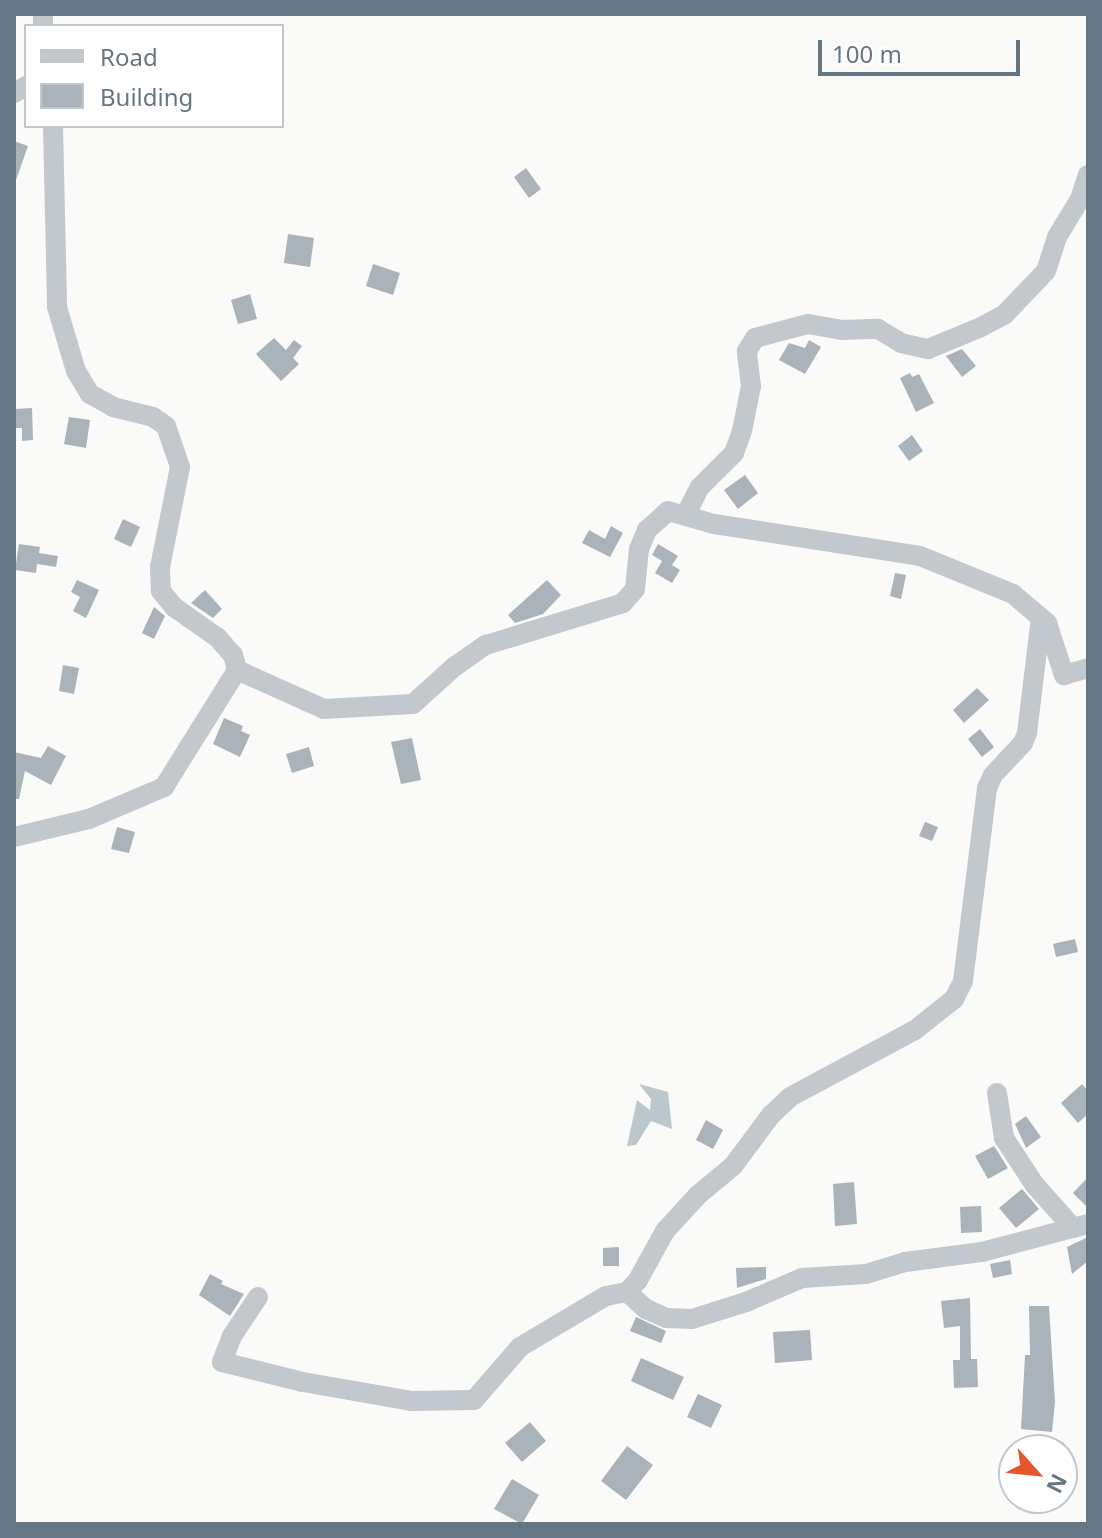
<!DOCTYPE html>
<html>
<head>
<meta charset="utf-8">
<style>
	body { margin:0 }
	#map { position:relative; width:1102px; height:1538px; overflow:hidden; background:#fafaf8; font-family:"Noto Sans",sans-serif }
	div>[style] { position:absolute }
	.water>* { inset:0; background:#bbc7cb }
	.building>* { inset:0; background:#aab3b9 }
	.minor>* { height:20px; margin:-10px; padding:0 10px; transform-origin:10px; border-radius:10px; background:#c3c8cc }
	span { translate:-50% -50%; white-space:nowrap; text-align:center; line-height:1.15; -webkit-text-stroke:8px #fff; paint-order:stroke }
	.frame { position:absolute; inset:0; border:16px solid #657683; pointer-events:none }
	.legend { position:absolute; left:24px; top:24px; width:260px; height:104px; box-sizing:border-box; background:#fff; border:2px solid #c1c8cd; margin:0; padding:10px 14px; list-style:none; font-size:24px; color:#657683 }
	.legend li { display:flex; align-items:center; gap:16px; height:40px }
	.legend b { width:40px; border:2px solid #c1c8cd }
	.north { position:absolute; left:998px; top:1434px; width:80px; height:80px; box-sizing:border-box; background:#fff; border:2px solid #c1c8cd; border-radius:50%; rotate:117deg; font-size:22px; font-weight:700; line-height:32px; text-align:center; color:#657683 }
	.north::after { content:''; display:block; margin:auto; width:28px; height:36px; background:#e4572e; clip-path:polygon(50% 0,100% 100%,50% 72%,0 100%) }
	.scale { position:absolute; left:818px; top:40px; width:202px; height:36px; box-sizing:border-box; border:4px solid #657683; border-top:0; padding-left:10px; font-size:24px; line-height:28px; white-space:nowrap; color:#657683; -webkit-text-stroke:6px #fff; paint-order:stroke }
</style>
</head>
<body>
<div id="map">
	<div class="water">
		<div style="clip-path:polygon(639px 1084px,668px 1092px,672px 1129px,651px 1121px,636px 1145px,627px 1146px,637px 1100px,650px 1110px,651px 1099px)"></div>
	</div>
	<div class="building">
		<div style="clip-path:polygon(14px 141px,28px 146px,16px 180px,14px 180px)"></div>
		<div style="clip-path:polygon(526px 168px,541px 189px,529px 198px,514px 177px)"></div>
		<div style="clip-path:polygon(288px 234px,314px 238px,310px 267px,284px 263px)"></div>
		<div style="clip-path:polygon(373px 264px,400px 273px,393px 295px,366px 286px)"></div>
		<div style="clip-path:polygon(250px 294px,257px 319px,238px 324px,231px 300px)"></div>
		<div style="clip-path:polygon(274px 338px,286px 350px,294px 340px,302px 346px,293px 358px,299px 364px,281px 381px,256px 354px)"></div>
		<div style="clip-path:polygon(809px 340px,821px 347px,805px 374px,779px 360px,789px 343px,805px 348px)"></div>
		<div style="clip-path:polygon(962px 349px,976px 366px,962px 377px,946px 356px)"></div>
		<div style="clip-path:polygon(910px 373px,912px 377px,919px 374px,934px 403px,916px 412px,900px 378px)"></div>
		<div style="clip-path:polygon(32px 408px,33px 440px,22px 441px,22px 428px,15px 428px,14px 409px)"></div>
		<div style="clip-path:polygon(69px 417px,90px 420px,86px 448px,64px 444px)"></div>
		<div style="clip-path:polygon(912px 435px,923px 451px,909px 461px,898px 446px)"></div>
		<div style="clip-path:polygon(745px 475px,758px 493px,738px 509px,724px 490px)"></div>
		<div style="clip-path:polygon(123px 519px,140px 527px,131px 547px,114px 539px)"></div>
		<div style="clip-path:polygon(611px 526px,623px 533px,610px 557px,582px 543px,589px 530px,605px 539px)"></div>
		<div style="clip-path:polygon(19px 544px,40px 547px,39px 553px,58px 556px,56px 567px,37px 564px,36px 573px,15px 570px)"></div>
		<div style="clip-path:polygon(658px 544px,678px 556px,672px 565px,680px 570px,672px 583px,655px 573px,662px 561px,652px 555px)"></div>
		<div style="clip-path:polygon(895px 573px,906px 575px,901px 599px,890px 596px)"></div>
		<div style="clip-path:polygon(77px 580px,99px 590px,86px 618px,73px 611px,80px 597px,71px 592px)"></div>
		<div style="clip-path:polygon(547px 580px,561px 595px,543px 614px,515px 623px,508px 615px)"></div>
		<div style="clip-path:polygon(205px 590px,222px 609px,213px 618px,191px 603px)"></div>
		<div style="clip-path:polygon(154px 607px,165px 616px,154px 639px,142px 633px)"></div>
		<div style="clip-path:polygon(63px 665px,79px 668px,74px 694px,59px 691px)"></div>
		<div style="clip-path:polygon(977px 688px,989px 700px,964px 723px,953px 710px)"></div>
		<div style="clip-path:polygon(224px 718px,243px 726px,241px 731px,250px 735px,240px 757px,213px 744px)"></div>
		<div style="clip-path:polygon(980px 729px,994px 747px,982px 757px,968px 739px)"></div>
		<div style="clip-path:polygon(412px 738px,421px 780px,401px 784px,391px 742px)"></div>
		<div style="clip-path:polygon(48px 746px,66px 756px,51px 785px,25px 771px,19px 799px,14px 799px,14px 752px,41px 758px)"></div>
		<div style="clip-path:polygon(309px 747px,314px 766px,292px 773px,286px 754px)"></div>
		<div style="clip-path:polygon(925px 822px,938px 827px,932px 841px,919px 836px)"></div>
		<div style="clip-path:polygon(117px 827px,135px 832px,129px 853px,111px 849px)"></div>
		<div style="clip-path:polygon(1075px 939px,1078px 952px,1056px 957px,1053px 944px)"></div>
		<div style="clip-path:polygon(1082px 1084px,1088px 1091px,1088px 1114px,1078px 1123px,1061px 1103px)"></div>
		<div style="clip-path:polygon(1026px 1116px,1041px 1137px,1026px 1148px,1015px 1124px)"></div>
		<div style="clip-path:polygon(706px 1120px,723px 1130px,713px 1149px,696px 1140px)"></div>
		<div style="clip-path:polygon(994px 1146px,1008px 1168px,988px 1179px,975px 1156px)"></div>
		<div style="clip-path:polygon(1088px 1177px,1088px 1208px,1073px 1193px)"></div>
		<div style="clip-path:polygon(854px 1182px,857px 1224px,835px 1226px,833px 1184px)"></div>
		<div style="clip-path:polygon(1022px 1189px,1039px 1209px,1016px 1228px,999px 1208px)"></div>
		<div style="clip-path:polygon(981px 1206px,982px 1232px,961px 1233px,960px 1207px)"></div>
		<div style="clip-path:polygon(1088px 1237px,1088px 1261px,1072px 1274px,1067px 1247px)"></div>
		<div style="clip-path:polygon(619px 1247px,619px 1266px,603px 1266px,603px 1248px)"></div>
		<div style="clip-path:polygon(1010px 1260px,1012px 1274px,993px 1278px,990px 1264px)"></div>
		<div style="clip-path:polygon(766px 1267px,766px 1279px,737px 1288px,736px 1268px)"></div>
		<div style="clip-path:polygon(210px 1274px,223px 1281px,221px 1284px,244px 1294px,230px 1316px,199px 1295px)"></div>
		<div style="clip-path:polygon(970px 1298px,971px 1359px,977px 1359px,978px 1387px,954px 1388px,953px 1360px,960px 1360px,960px 1326px,944px 1328px,941px 1301px)"></div>
		<div style="clip-path:polygon(1029px 1306px,1049px 1306px,1055px 1402px,1052px 1432px,1021px 1429px,1025px 1355px,1030px 1355px)"></div>
		<div style="clip-path:polygon(636px 1317px,666px 1331px,661px 1343px,630px 1331px)"></div>
		<div style="clip-path:polygon(810px 1330px,812px 1360px,775px 1363px,773px 1332px)"></div>
		<div style="clip-path:polygon(641px 1358px,684px 1377px,673px 1400px,631px 1381px)"></div>
		<div style="clip-path:polygon(698px 1394px,722px 1405px,711px 1428px,687px 1417px)"></div>
		<div style="clip-path:polygon(530px 1422px,546px 1441px,522px 1462px,505px 1443px)"></div>
		<div style="clip-path:polygon(627px 1446px,653px 1465px,626px 1500px,601px 1481px)"></div>
		<div style="clip-path:polygon(512px 1479px,539px 1495px,522px 1524px,494px 1509px)"></div>
	</div>
	<div class="minor">
		<div style="left:43px;top:14px;width:12px;rotate:90deg"></div>
		<div style="left:14px;top:93px;width:14px;rotate:-30deg"></div>
		<div style="left:53px;top:126px;width:181px;rotate:88.7deg"></div>
		<div style="left:57px;top:307px;width:67px;rotate:73.5deg"></div>
		<div style="left:76px;top:371px;width:27px;rotate:59deg"></div>
		<div style="left:90px;top:394px;width:26px;rotate:29deg"></div>
		<div style="left:113px;top:407px;width:41px;rotate:14deg"></div>
		<div style="left:153px;top:417px;width:16px;rotate:35deg"></div>
		<div style="left:166px;top:426px;width:43px;rotate:71.1deg"></div>
		<div style="left:180px;top:467px;width:102px;rotate:101.3deg"></div>
		<div style="left:160px;top:567px;width:24px;rotate:88deg"></div>
		<div style="left:161px;top:591px;width:21px;rotate:51deg"></div>
		<div style="left:174px;top:607px;width:54px;rotate:35.2deg"></div>
		<div style="left:218px;top:638px;width:23px;rotate:49deg"></div>
		<div style="left:233px;top:655px;width:16px;rotate:75deg"></div>
		<div style="left:686px;top:514px;width:30px;rotate:-63deg"></div>
		<div style="left:700px;top:487px;width:48px;rotate:-45deg"></div>
		<div style="left:734px;top:453px;width:23px;rotate:-70deg"></div>
		<div style="left:742px;top:431px;width:46px;rotate:-78.7deg"></div>
		<div style="left:751px;top:386px;width:35px;rotate:-97deg"></div>
		<div style="left:747px;top:351px;width:15px;rotate:-58deg"></div>
		<div style="left:755px;top:338px;width:55px;rotate:-14.8deg"></div>
		<div style="left:808px;top:324px;width:34px;rotate:10deg"></div>
		<div style="left:841px;top:330px;width:37px;rotate:-2deg"></div>
		<div style="left:878px;top:329px;width:27px;rotate:31deg"></div>
		<div style="left:901px;top:343px;width:28px;rotate:13deg"></div>
		<div style="left:928px;top:349px;width:57px;rotate:-22.5deg"></div>
		<div style="left:981px;top:327px;width:27px;rotate:-28deg"></div>
		<div style="left:1005px;top:314px;width:59px;rotate:-46.4deg"></div>
		<div style="left:1046px;top:271px;width:36px;rotate:-72deg"></div>
		<div style="left:1057px;top:237px;width:44px;rotate:-58.8deg"></div>
		<div style="left:1080px;top:199px;width:25px;rotate:-72deg"></div>
		<div style="left:14px;top:837px;width:77px;rotate:-13.5deg"></div>
		<div style="left:89px;top:819px;width:82px;rotate:-23.1deg"></div>
		<div style="left:164px;top:787px;width:138px;rotate:-58deg"></div>
		<div style="left:237px;top:670px;width:95px;rotate:24.1deg"></div>
		<div style="left:324px;top:709px;width:89px;rotate:-3.2deg"></div>
		<div style="left:413px;top:704px;width:55px;rotate:-42.1deg"></div>
		<div style="left:454px;top:667px;width:39px;rotate:-35deg"></div>
		<div style="left:486px;top:645px;width:143px;rotate:-17deg"></div>
		<div style="left:623px;top:603px;width:18px;rotate:-49deg"></div>
		<div style="left:635px;top:589px;width:40px;rotate:-84.3deg"></div>
		<div style="left:639px;top:549px;width:21px;rotate:-67deg"></div>
		<div style="left:647px;top:530px;width:28px;rotate:-42deg"></div>
		<div style="left:668px;top:511px;width:48px;rotate:15.8deg"></div>
		<div style="left:714px;top:524px;width:208px;rotate:8.8deg"></div>
		<div style="left:920px;top:556px;width:100px;rotate:22.2deg"></div>
		<div style="left:1013px;top:594px;width:45px;rotate:40.5deg"></div>
		<div style="left:1047px;top:623px;width:55px;rotate:71.9deg"></div>
		<div style="left:1064px;top:675px;width:25px;rotate:-16deg"></div>
		<div style="left:997px;top:1093px;width:46px;rotate:81.2deg"></div>
		<div style="left:1004px;top:1138px;width:55px;rotate:56.9deg"></div>
		<div style="left:1034px;top:1184px;width:59px;rotate:48.4deg"></div>
		<div style="left:627px;top:1292px;width:16px;rotate:-47deg"></div>
		<div style="left:638px;top:1280px;width:56px;rotate:-61.1deg"></div>
		<div style="left:665px;top:1231px;width:49px;rotate:-47.5deg"></div>
		<div style="left:698px;top:1195px;width:45px;rotate:-39.6deg"></div>
		<div style="left:733px;top:1166px;width:64px;rotate:-53.3deg"></div>
		<div style="left:771px;top:1115px;width:26px;rotate:-43deg"></div>
		<div style="left:790px;top:1097px;width:142px;rotate:-28.2deg"></div>
		<div style="left:915px;top:1030px;width:50px;rotate:-38.5deg"></div>
		<div style="left:954px;top:999px;width:20px;rotate:-63deg"></div>
		<div style="left:963px;top:981px;width:194px;rotate:-82.9deg"></div>
		<div style="left:987px;top:788px;width:14px;rotate:-65deg"></div>
		<div style="left:993px;top:775px;width:44px;rotate:-46.8deg"></div>
		<div style="left:1023px;top:743px;width:11px;rotate:-68deg"></div>
		<div style="left:1027px;top:733px;width:116px;rotate:-83.1deg"></div>
		<div style="left:258px;top:1297px;width:47px;rotate:123.7deg"></div>
		<div style="left:232px;top:1336px;width:28px;rotate:111deg"></div>
		<div style="left:222px;top:1362px;width:83px;rotate:13.9deg"></div>
		<div style="left:303px;top:1382px;width:111px;rotate:9.9deg"></div>
		<div style="left:412px;top:1401px;width:62px;rotate:-0.9deg"></div>
		<div style="left:474px;top:1400px;width:70px;rotate:-49deg"></div>
		<div style="left:520px;top:1347px;width:100px;rotate:-30.7deg"></div>
		<div style="left:606px;top:1296px;width:21px;rotate:-11deg"></div>
		<div style="left:627px;top:1292px;width:25px;rotate:42deg"></div>
		<div style="left:646px;top:1309px;width:22px;rotate:24deg"></div>
		<div style="left:666px;top:1318px;width:26px;rotate:2deg"></div>
		<div style="left:692px;top:1319px;width:57px;rotate:-17.5deg"></div>
		<div style="left:746px;top:1302px;width:61px;rotate:-23.2deg"></div>
		<div style="left:802px;top:1278px;width:64px;rotate:-3.6deg"></div>
		<div style="left:866px;top:1274px;width:41px;rotate:-17.1deg"></div>
		<div style="left:905px;top:1262px;width:78px;rotate:-7.4deg"></div>
		<div style="left:982px;top:1252px;width:110px;rotate:-14.8deg"></div>
	</div>
	<div class="frame"></div>
	<ul class="legend">
	<li><b style="height:10px;background:#c3c8cc"></b>Road</li>
	<li><b style="height:22px;background:#aab3b9"></b>Building</li>
	</ul>
	<div class="north">N</div>
	<div class="scale">100 m</div>
</div>
</body>
</html>
